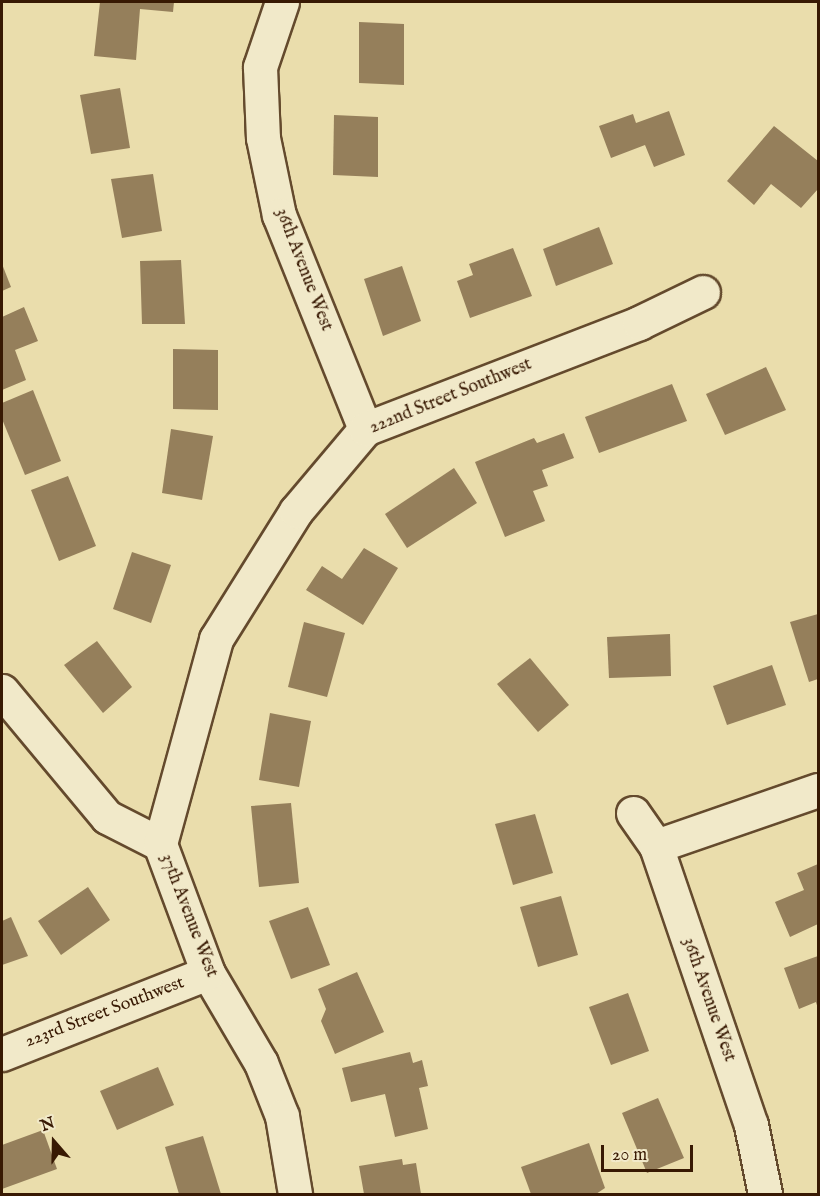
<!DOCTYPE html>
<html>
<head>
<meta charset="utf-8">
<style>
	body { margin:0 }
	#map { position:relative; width:820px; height:1196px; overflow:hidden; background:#eaddac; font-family:"IM FELL English",serif }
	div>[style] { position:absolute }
	.building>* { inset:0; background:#957f5b }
	.roads { filter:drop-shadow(2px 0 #644a2d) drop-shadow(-2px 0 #644a2d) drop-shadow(0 2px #644a2d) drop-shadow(0 -2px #644a2d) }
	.street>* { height:33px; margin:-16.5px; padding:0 16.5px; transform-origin:16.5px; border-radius:16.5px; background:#f1e9c9 }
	span { translate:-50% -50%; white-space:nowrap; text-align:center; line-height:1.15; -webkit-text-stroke:4.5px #f1e9c9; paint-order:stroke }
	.street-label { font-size:18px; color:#381903 }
	.frame { position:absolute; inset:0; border:3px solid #381903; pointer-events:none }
	.north { position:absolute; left:24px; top:1112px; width:60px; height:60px; -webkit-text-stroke:4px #f1e9c9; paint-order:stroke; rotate:340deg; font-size:16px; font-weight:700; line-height:24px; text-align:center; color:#381903 }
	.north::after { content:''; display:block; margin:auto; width:21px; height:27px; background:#381903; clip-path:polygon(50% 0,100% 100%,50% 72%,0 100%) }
	.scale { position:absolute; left:601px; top:1145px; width:92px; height:27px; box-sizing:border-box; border:3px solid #381903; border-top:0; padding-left:8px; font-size:18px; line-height:21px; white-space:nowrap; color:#381903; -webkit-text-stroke:4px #f1e9c9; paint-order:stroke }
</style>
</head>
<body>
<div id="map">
	<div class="building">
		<div style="clip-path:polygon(100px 2px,174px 2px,173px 12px,140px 9px,136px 60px,94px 56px)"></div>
		<div style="clip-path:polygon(359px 22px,404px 24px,404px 85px,359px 83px)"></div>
		<div style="clip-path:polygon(120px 88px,130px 148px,91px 154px,80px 95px)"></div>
		<div style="clip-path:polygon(669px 111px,685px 155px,654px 167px,645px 145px,611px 158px,599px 126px,633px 114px,636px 123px)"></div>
		<div style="clip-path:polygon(334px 115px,378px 117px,378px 177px,333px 175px)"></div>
		<div style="clip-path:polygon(774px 126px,818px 161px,818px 189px,801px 208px,771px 184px,754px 205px,727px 181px)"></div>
		<div style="clip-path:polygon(153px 174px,162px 231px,122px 238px,111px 179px)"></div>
		<div style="clip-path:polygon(599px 227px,613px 264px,556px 286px,543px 249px)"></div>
		<div style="clip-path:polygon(513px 248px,532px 296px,470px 318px,457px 281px,473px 275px,469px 264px)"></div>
		<div style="clip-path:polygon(181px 260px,185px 324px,142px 324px,140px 261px)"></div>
		<div style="clip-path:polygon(2px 264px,11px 287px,2px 291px)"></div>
		<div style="clip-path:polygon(402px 266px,421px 321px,383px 336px,364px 279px)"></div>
		<div style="clip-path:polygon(24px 307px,38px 341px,15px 350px,26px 380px,2px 390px,2px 317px)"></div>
		<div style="clip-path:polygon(173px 349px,218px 350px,218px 410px,173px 409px)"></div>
		<div style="clip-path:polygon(766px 367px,786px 410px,725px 435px,706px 394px)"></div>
		<div style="clip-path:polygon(672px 384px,687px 421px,599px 453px,585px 417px)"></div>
		<div style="clip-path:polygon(33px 390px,61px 461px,25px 475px,2px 419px,2px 403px)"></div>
		<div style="clip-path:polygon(171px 429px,213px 436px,202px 500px,162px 493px)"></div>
		<div style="clip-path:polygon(564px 433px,574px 458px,542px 470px,548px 486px,533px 491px,545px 521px,505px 537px,475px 462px,534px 438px,537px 443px)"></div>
		<div style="clip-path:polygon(454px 468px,477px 503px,407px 548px,385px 514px)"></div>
		<div style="clip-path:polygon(68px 476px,96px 546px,59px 561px,31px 490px)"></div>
		<div style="clip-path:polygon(364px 548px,398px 568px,363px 625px,306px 590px,322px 566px,342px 579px)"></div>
		<div style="clip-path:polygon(132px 552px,171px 565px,151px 623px,113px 609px)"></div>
		<div style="clip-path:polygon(818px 614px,818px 679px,809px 682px,790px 622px)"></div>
		<div style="clip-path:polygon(304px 622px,345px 633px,327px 697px,288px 687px)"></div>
		<div style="clip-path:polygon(670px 634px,671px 676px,609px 678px,607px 637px)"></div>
		<div style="clip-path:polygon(97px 641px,132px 687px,103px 713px,64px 665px)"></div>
		<div style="clip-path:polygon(530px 658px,569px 705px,538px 732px,497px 684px)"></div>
		<div style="clip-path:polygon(772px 665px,786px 705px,727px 725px,713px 686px)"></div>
		<div style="clip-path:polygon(270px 713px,311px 721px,299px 787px,259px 780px)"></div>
		<div style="clip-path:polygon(291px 803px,299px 883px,259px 887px,251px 806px)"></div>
		<div style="clip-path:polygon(535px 814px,553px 873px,513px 885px,495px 824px)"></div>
		<div style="clip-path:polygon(818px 864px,818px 924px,790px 937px,775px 902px,804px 890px,797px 873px)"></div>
		<div style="clip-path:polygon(88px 887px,110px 920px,61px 955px,38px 921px)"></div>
		<div style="clip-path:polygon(561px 896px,578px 955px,538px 967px,520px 907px)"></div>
		<div style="clip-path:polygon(308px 907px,330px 965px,291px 979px,269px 921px)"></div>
		<div style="clip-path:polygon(11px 917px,28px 956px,2px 965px,2px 921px)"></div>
		<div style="clip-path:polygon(818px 956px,818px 1009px,816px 1002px,799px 1009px,784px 968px)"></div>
		<div style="clip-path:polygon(357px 972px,384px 1032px,335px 1054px,321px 1021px,326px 1009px,318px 989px)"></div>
		<div style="clip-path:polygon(628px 993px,649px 1051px,611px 1065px,589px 1007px)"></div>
		<div style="clip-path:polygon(410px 1052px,413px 1063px,422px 1060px,428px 1086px,419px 1088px,428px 1129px,395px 1137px,385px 1094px,351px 1102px,342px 1068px)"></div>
		<div style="clip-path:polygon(158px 1067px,174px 1105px,117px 1130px,100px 1091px)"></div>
		<div style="clip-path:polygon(658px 1098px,684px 1158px,647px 1173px,622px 1113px)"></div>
		<div style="clip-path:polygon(43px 1130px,57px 1169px,2px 1189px,2px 1145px)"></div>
		<div style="clip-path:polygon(203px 1136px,221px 1194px,179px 1194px,165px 1147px)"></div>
		<div style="clip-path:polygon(589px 1143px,605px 1188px,596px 1194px,531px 1194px,521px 1167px)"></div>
		<div style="clip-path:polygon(402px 1159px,403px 1165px,416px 1163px,421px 1194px,364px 1194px,359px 1166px)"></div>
	</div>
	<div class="roads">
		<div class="street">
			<div style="left:282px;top:2px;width:69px;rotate:108.7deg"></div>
			<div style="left:260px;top:67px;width:71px;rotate:87.6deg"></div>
			<div style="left:263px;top:138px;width:79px;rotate:78.3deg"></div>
			<div style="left:279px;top:215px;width:231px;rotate:68.1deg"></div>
			<div style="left:2px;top:691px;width:164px;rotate:50.2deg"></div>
			<div style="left:107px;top:817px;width:59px;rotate:27deg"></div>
			<div style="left:160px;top:844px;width:138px;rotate:69.6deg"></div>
			<div style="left:208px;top:973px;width:104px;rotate:59.5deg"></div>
			<div style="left:261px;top:1063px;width:57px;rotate:68.4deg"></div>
			<div style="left:282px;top:1116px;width:79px;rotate:80.5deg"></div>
			<div style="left:633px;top:813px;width:40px;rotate:55.1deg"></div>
			<div style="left:656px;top:846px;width:295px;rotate:71.2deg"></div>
			<div style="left:751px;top:1125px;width:70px;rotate:78.5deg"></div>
			<div style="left:160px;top:844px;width:213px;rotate:-74.7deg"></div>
			<div style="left:216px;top:639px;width:151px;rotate:-58deg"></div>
			<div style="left:296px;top:511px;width:107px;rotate:-49.9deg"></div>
			<div style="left:365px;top:429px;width:294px;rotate:-21.1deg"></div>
			<div style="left:639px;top:323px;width:71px;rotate:-25.8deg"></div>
			<div style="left:656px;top:846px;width:171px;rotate:-19.1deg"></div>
			<div style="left:2px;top:1054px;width:221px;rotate:-21.5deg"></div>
		</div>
	</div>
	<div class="street-label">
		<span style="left:303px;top:270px;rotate:69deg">36th Avenue West</span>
		<span style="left:451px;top:397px;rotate:-22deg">222nd Street Southwest</span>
		<span style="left:188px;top:916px;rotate:69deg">37th Avenue West</span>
		<span style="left:708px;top:1000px;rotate:71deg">36th Avenue West</span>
		<span style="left:105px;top:1013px;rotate:-21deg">223rd Street Southwest</span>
	</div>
	<div class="frame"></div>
	<div class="north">N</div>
	<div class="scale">20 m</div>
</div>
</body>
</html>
